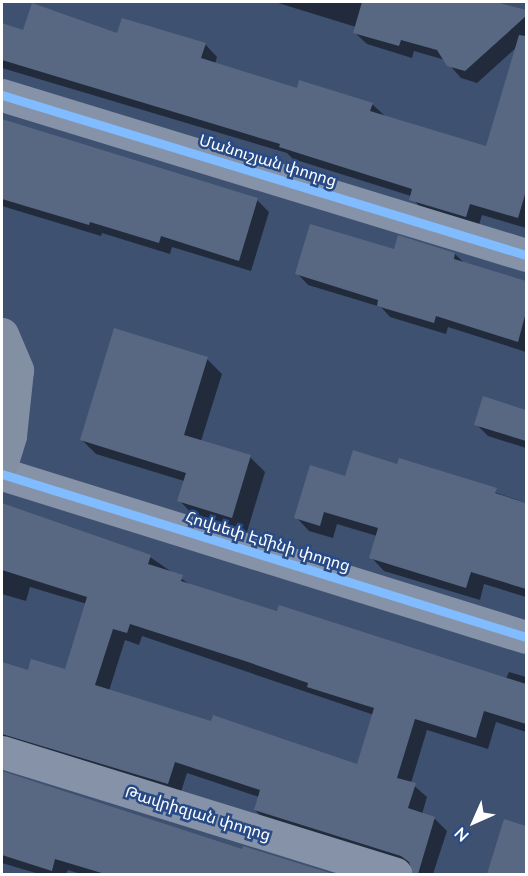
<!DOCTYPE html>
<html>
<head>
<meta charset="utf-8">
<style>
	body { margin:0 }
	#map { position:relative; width:528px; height:876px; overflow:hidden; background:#3e5171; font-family:Lato,"Noto Sans Armenian",sans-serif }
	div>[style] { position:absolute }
	.shadow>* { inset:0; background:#0007 }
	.building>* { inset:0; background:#596882 }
	.minor>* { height:33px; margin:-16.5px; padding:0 16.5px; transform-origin:16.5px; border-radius:16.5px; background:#8592a7 }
	.major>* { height:33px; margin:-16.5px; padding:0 16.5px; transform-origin:16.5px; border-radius:16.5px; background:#8390a4 }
	.cycleway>* { height:9px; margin:-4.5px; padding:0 4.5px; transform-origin:4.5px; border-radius:4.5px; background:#80bcff }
	span { translate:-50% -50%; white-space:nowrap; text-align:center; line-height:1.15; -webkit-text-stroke:5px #284b87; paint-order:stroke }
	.street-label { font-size:16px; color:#fff }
	.frame { position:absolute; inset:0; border:3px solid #fff; pointer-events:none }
	.north { position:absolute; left:444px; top:792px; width:60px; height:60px; -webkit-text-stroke:4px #284b87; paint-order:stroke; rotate:225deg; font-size:16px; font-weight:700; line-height:24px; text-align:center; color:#fff }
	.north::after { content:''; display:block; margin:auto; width:21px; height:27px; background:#fff; clip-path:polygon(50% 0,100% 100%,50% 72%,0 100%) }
</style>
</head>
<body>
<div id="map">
	<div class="shadow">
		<div style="clip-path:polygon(275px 2px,490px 2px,526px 15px,526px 228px,482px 215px,478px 228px,423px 211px,411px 196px,293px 159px,287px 153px,2px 68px,2px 25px,24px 32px,118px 35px,205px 44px,217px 57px,215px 64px,298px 90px,372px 104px,385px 116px,487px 148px,517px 47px,477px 83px,461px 78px,445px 60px,414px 51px,412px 58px,367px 44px,354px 32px,356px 27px)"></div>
		<div style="clip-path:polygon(2px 121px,257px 200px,269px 212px,251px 271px,172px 247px,170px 254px,102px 233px,101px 236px,2px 206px)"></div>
		<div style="clip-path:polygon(395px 251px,455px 254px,464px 263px,526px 283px,526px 352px,448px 327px,446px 334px,390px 317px,381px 307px,308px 285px,297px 273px)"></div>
		<div style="clip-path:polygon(207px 359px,222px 374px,201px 441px,250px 457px,265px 472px,247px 532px,193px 515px,179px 500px,184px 481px,96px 454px,81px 439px)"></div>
		<div style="clip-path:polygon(484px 398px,526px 412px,526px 448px,488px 436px,476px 424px)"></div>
		<div style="clip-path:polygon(400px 460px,526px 503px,526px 597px,484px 584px,480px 600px,384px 571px,371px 557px,377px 536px,337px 524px,333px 538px,309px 531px,296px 517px,346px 478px,398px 466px)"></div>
		<div style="clip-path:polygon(evenodd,2px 505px,150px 557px,192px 586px,506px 679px,509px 672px,526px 677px,526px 732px,496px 722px,488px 749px,427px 730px,411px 783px,427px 797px,422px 814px,435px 819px,447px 831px,433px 874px,414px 874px,412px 867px,267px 822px,255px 810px,259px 797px,187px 773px,180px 795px,2px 753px,2px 663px,29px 672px,66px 671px,87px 604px,30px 587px,26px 601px,2px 594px,2px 505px,142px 636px,374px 715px,358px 766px,109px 691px,125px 640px,139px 645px,142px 636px)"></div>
		<div style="clip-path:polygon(2px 773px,243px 851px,243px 848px,328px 874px,81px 874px,68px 870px,66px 874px,39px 874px,2px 863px)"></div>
		<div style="clip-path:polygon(505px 821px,526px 828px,526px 874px,489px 874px)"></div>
	</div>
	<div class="building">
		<div style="clip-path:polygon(362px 2px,496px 2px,526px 10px,526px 16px,465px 71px,447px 66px,437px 50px,401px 40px,399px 46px,353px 33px)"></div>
		<div style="clip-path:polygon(32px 3px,117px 33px,122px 18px,206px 43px,201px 58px,297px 88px,299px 80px,373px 103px,370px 111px,486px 146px,519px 35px,526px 36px,526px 191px,518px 218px,470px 204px,466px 217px,409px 200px,412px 189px,279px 147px,280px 144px,2px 60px,2px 23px,23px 30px)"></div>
		<div style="clip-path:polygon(2px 119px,258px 198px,239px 261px,161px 236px,159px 243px,90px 222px,89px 225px,2px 199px)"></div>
		<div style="clip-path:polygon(310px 224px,394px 249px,398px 235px,455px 253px,454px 259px,526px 281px,526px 312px,518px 342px,436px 316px,434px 323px,377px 306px,378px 300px,295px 274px)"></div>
		<div style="clip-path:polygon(114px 328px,208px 357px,184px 435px,251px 455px,232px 518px,177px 501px,186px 473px,80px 440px)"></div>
		<div style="clip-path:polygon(483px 396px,526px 410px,526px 441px,474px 425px)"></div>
		<div style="clip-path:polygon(353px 450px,397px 464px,399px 458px,497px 488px,495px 493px,526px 503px,526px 589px,471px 572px,466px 588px,369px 558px,378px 528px,324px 512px,320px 526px,294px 518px,310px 465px,345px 476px)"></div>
		<div style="clip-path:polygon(evenodd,2px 503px,151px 555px,148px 564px,183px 575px,181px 581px,277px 611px,279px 605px,526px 684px,526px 724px,484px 711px,476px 738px,415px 719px,397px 778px,416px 783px,408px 808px,435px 817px,418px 874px,413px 874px,409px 862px,401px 856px,254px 810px,260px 790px,175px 762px,168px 784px,2px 734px,2px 662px,28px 670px,31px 659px,65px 669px,87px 597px,2px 570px,2px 503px,130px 624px,245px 661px,308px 683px,307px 687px,374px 708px,357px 764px,213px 715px,211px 721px,95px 685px,113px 629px,127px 633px,130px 624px)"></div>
		<div style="clip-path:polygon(2px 771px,242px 849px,243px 846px,333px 874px,105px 874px,55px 859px,52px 871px,2px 855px)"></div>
		<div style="clip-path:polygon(504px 819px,526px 826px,526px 874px,487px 874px)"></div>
	</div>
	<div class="minor">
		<div style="left:2px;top:95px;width:548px;rotate:16.98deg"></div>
		<div style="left:2px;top:474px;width:549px;rotate:17.28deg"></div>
		<div style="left:2px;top:752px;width:412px;rotate:17.2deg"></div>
	</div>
	<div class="major">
		<div style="left:2px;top:334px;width:39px;rotate:67deg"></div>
		<div style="left:17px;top:370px;width:66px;rotate:96.1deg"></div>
		<div style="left:10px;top:436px;width:28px;rotate:107deg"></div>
	</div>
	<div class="cycleway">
		<div style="left:2px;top:95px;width:548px;rotate:16.98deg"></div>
		<div style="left:2px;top:474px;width:549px;rotate:17.28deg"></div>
	</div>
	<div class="street-label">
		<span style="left:268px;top:160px;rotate:17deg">Մանուշյան փողոց</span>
		<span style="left:268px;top:541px;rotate:17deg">Հովսեփ Էմինի փողոց</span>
		<span style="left:198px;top:813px;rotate:17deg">Թավրիզյան փողոց</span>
	</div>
	<div class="frame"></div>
	<div class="north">N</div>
</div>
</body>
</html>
